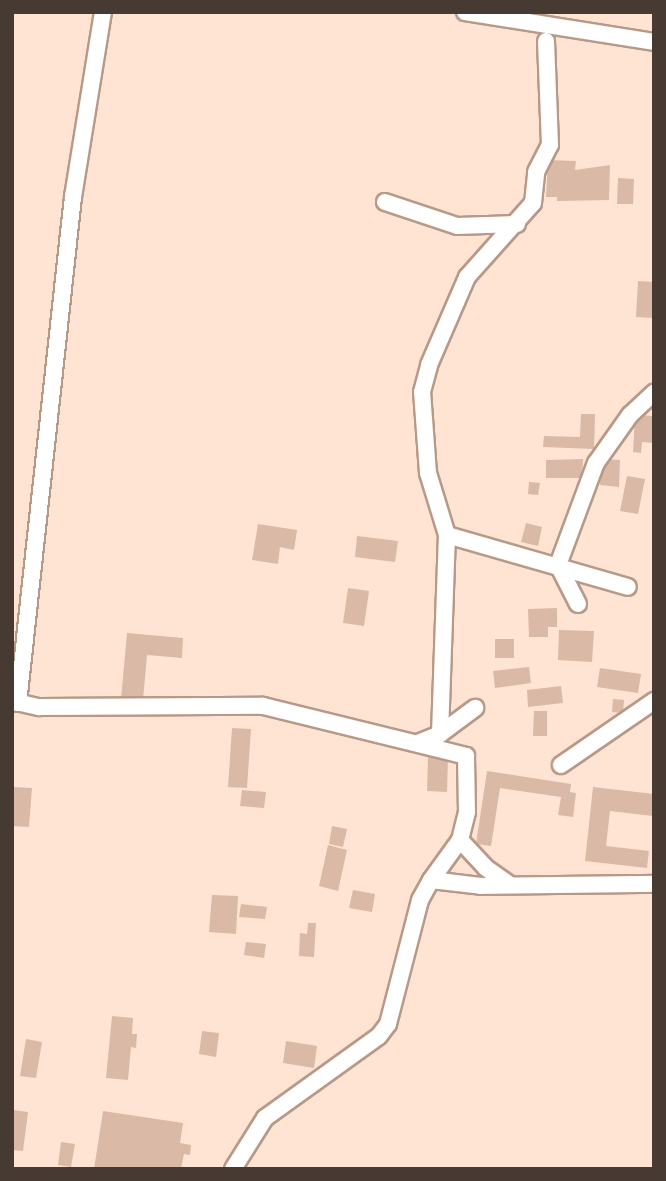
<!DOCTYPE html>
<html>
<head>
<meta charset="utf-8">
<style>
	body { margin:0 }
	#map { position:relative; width:666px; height:1181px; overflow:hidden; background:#ffe3d3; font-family:Poppins,sans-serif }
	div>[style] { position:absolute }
	.building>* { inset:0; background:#dabaa6 }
	.roads { filter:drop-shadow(2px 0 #b99986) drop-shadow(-2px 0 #b99986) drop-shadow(0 2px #b99986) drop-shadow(0 -2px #b99986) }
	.street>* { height:16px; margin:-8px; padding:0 8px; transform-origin:8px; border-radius:8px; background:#fff }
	span { translate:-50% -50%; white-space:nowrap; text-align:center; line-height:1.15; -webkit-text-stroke:7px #fff; paint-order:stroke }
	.frame { position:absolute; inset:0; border:14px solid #473a32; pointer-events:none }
</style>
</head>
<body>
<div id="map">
	<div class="building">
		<div style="clip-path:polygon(548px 160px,576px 161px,575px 170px,610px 165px,609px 200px,557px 201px,557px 197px,546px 197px)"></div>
		<div style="clip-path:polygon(618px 178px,634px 179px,633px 204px,617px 204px)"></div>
		<div style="clip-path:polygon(638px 281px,654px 282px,653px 318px,636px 317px)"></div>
		<div style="clip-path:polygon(581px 414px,595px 414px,594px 449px,543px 447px,544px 436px,580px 437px)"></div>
		<div style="clip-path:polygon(635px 415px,654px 416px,654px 443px,642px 442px,641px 453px,633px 452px)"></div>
		<div style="clip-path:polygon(583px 459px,582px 478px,546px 478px,546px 460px)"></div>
		<div style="clip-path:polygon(601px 459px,620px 460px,619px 487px,600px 485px)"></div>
		<div style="clip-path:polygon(627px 476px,645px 479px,638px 514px,620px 511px)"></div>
		<div style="clip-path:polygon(529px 482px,540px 483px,538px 495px,528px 494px)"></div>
		<div style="clip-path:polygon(526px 523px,542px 527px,538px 546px,521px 542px)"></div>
		<div style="clip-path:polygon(258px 524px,297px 530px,294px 550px,280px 547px,278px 564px,252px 560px)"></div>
		<div style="clip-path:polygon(357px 536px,398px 541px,395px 562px,355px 557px)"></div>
		<div style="clip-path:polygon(348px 588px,369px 591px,364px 626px,343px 623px)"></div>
		<div style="clip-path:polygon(557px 608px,557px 627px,548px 627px,548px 637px,529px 637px,528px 609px)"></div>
		<div style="clip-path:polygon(559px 630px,594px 631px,592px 662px,558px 660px)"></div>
		<div style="clip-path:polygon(127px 633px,183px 638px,182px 658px,147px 655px,143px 700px,121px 699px)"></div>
		<div style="clip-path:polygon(495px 639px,514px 639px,514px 658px,495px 658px)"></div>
		<div style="clip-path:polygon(529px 667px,531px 683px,495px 688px,493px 671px)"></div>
		<div style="clip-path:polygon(600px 668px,641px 674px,638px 693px,597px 687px)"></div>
		<div style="clip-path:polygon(561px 686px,563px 703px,528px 707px,527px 690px)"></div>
		<div style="clip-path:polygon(613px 699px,624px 700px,623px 713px,612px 712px)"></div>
		<div style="clip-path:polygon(534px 711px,547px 711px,547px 736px,533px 736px)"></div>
		<div style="clip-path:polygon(232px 728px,251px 729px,247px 788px,228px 787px)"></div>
		<div style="clip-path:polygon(428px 757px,448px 758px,447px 792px,427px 791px)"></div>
		<div style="clip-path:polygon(487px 771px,571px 784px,570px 792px,576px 793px,573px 817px,558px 815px,561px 797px,500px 788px,491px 846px,476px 844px)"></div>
		<div style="clip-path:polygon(12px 787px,32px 788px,29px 827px,12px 826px)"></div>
		<div style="clip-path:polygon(593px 787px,654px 794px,653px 816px,610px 811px,606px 846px,649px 851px,647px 868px,585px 861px)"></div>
		<div style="clip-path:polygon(242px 790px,266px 792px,264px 808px,240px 806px)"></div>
		<div style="clip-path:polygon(332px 826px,347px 829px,343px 847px,329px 844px)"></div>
		<div style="clip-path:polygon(328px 845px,347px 850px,338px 891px,319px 886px)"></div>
		<div style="clip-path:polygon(353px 890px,375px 894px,372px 912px,349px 908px)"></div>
		<div style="clip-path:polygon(212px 895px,238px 896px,236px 934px,209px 932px)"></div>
		<div style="clip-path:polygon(241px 904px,267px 907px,265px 919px,239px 917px)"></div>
		<div style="clip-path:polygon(308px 923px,316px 923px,314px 957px,299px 956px,300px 933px,307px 934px)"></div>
		<div style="clip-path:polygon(246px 942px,266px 944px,264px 958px,244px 955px)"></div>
		<div style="clip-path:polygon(112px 1016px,133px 1018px,132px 1034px,137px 1034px,136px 1048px,131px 1047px,128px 1080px,106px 1078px)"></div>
		<div style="clip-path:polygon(202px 1031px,219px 1033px,216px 1057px,199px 1054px)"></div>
		<div style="clip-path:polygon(26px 1039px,42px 1042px,36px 1078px,20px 1076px)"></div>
		<div style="clip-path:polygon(286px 1041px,317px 1046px,314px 1068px,283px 1063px)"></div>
		<div style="clip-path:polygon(13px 1110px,28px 1112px,23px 1151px,12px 1150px)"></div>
		<div style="clip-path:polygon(103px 1111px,183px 1123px,180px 1143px,191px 1145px,190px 1155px,184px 1154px,181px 1169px,94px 1169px)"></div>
		<div style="clip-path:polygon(61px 1142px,75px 1144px,71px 1167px,58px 1165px)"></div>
	</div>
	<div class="roads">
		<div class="street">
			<div style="left:465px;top:12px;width:191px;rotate:9deg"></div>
			<div style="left:385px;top:202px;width:76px;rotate:18.4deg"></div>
			<div style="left:457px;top:226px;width:60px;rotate:-1.9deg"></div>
			<div style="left:447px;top:535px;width:188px;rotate:16deg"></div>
			<div style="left:578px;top:604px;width:44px;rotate:-117.1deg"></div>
			<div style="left:558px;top:565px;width:109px;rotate:-69.6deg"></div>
			<div style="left:596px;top:463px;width:59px;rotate:-54.7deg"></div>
			<div style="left:630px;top:415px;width:33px;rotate:-43deg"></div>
			<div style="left:12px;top:701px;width:28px;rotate:13deg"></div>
			<div style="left:39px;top:707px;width:224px;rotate:-0.3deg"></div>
			<div style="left:263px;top:706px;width:209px;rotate:13.8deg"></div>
			<div style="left:466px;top:756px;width:56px;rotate:89deg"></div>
			<div style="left:467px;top:812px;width:29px;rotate:104deg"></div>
			<div style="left:460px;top:840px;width:49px;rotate:125.9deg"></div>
			<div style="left:18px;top:703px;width:509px;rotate:-83.8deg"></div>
			<div style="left:73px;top:197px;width:187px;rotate:-80.8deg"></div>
			<div style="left:440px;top:734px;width:44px;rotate:-36.6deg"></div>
			<div style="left:418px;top:743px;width:24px;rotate:-22deg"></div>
			<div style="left:440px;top:734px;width:199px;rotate:-88deg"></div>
			<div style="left:447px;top:535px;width:65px;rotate:-107deg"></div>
			<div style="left:428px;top:473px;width:81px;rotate:-94.2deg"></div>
			<div style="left:422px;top:392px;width:28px;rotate:-75deg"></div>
			<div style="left:429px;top:365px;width:96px;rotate:-66.6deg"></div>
			<div style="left:467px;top:277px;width:99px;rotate:-48.3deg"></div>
			<div style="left:533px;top:203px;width:31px;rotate:-84deg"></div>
			<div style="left:536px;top:172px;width:30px;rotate:-63deg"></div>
			<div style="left:550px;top:145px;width:104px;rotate:-92.2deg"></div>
			<div style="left:561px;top:765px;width:113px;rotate:-34.5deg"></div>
			<div style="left:460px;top:840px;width:38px;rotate:47deg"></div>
			<div style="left:486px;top:868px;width:29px;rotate:35deg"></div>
			<div style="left:233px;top:1169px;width:60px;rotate:-57.9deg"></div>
			<div style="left:265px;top:1118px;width:140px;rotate:-35.7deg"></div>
			<div style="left:379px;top:1036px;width:15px;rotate:-53deg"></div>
			<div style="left:388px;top:1024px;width:128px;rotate:-75.5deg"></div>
			<div style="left:420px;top:900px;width:23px;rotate:-61deg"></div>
			<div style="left:431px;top:880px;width:50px;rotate:6.8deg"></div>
			<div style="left:481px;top:886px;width:173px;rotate:-0.7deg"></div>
		</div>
	</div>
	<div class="frame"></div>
</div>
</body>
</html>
